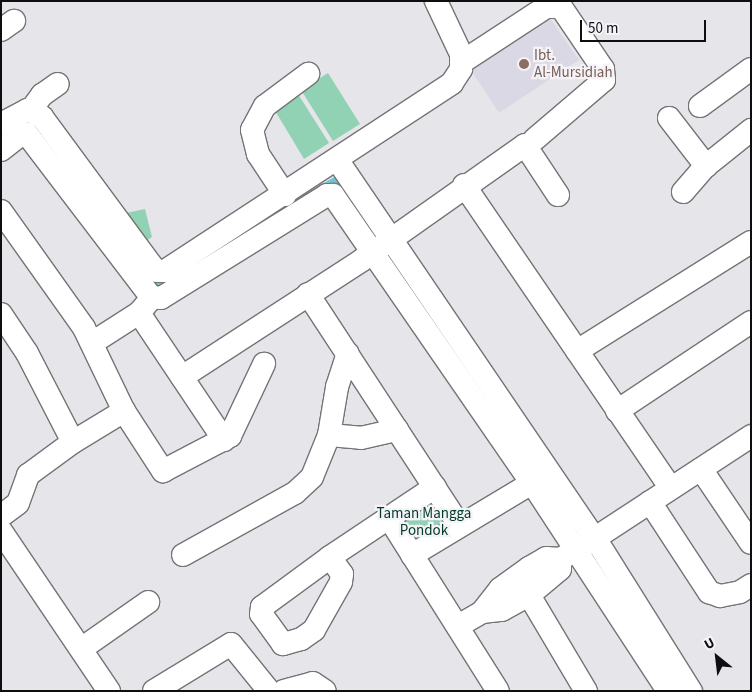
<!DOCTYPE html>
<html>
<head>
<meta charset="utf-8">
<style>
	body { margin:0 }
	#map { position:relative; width:752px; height:692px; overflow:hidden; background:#e6e6ea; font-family:"Source Sans 3",sans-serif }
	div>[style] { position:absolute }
	.built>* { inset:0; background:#d9d8e4 }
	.green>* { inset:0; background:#92d2b4 }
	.stream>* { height:5px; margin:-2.5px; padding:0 2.5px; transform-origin:2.5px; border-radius:2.5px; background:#73c5d2 }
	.roads { filter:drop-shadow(1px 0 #747477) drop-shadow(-1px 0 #747477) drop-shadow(0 1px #747477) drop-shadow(0 -1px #747477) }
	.minor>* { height:22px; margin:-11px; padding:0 11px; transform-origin:11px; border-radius:11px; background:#fff }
	.dots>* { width:14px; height:14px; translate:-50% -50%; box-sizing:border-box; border:2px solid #f4f3f8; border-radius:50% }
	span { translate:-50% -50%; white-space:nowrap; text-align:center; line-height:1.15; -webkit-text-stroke:4.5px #f4f3f8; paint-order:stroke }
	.education-label { font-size:15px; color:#785e54 }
	.left { translate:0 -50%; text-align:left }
	.park-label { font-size:15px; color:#003b27 }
	.frame { position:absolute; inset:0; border:2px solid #0e0e10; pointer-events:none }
	.north { position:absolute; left:692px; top:632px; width:50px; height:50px; -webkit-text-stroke:4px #f4f3f8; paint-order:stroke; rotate:331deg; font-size:14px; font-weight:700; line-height:20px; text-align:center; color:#0e0e10 }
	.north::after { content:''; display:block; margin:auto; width:18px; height:22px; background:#0e0e10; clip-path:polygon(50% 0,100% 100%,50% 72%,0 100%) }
	.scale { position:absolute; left:580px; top:20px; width:126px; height:22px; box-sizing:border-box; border:2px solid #0e0e10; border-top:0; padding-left:6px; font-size:15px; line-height:18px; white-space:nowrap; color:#0e0e10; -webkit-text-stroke:4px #f4f3f8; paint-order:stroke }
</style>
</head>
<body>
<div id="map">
	<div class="built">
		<div style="clip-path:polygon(548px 15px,579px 60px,499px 113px,469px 67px)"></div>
	</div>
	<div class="green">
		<div style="clip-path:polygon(328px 73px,360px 124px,333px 141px,301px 90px)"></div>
		<div style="clip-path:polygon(298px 94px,329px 143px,304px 159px,274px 109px)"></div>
		<div style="clip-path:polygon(145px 209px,152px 237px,145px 242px,126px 213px)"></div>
		<div style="clip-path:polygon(435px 487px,460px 526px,412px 555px,389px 518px)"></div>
	</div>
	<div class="stream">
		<div style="left:296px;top:201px;width:43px;rotate:-29.6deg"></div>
		<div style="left:333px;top:180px;width:14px;rotate:39deg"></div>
		<div style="left:149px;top:280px;width:9px;rotate:27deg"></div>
		<div style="left:157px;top:284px;width:12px;rotate:-9deg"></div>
	</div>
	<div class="roads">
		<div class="minor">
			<div style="left:1px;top:30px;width:16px;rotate:-35deg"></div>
			<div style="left:462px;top:62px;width:100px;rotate:-33.2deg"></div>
			<div style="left:546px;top:7px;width:15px"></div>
			<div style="left:561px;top:7px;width:75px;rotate:55.9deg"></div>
			<div style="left:603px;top:69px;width:11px;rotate:85deg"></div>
			<div style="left:604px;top:80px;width:91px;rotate:139.5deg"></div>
			<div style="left:700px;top:106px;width:63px;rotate:-36deg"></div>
			<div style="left:31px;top:110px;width:19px;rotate:-54deg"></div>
			<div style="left:42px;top:95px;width:19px;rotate:-35deg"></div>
			<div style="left:669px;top:118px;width:61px;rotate:52.4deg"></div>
			<div style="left:1px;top:124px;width:30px;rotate:-28deg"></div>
			<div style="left:27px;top:110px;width:17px;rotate:25deg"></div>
			<div style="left:42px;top:117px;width:184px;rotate:53.6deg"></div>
			<div style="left:151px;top:265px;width:8px;rotate:45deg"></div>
			<div style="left:157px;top:271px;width:8px"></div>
			<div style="left:165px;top:271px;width:343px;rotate:-33.2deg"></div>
			<div style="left:452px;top:83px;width:17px;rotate:-57deg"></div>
			<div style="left:461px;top:69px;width:15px;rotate:-90deg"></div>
			<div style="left:461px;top:54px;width:59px;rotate:-115.3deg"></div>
			<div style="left:1px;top:150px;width:23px;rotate:-38deg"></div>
			<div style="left:19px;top:136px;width:8px;rotate:-14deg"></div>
			<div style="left:27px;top:134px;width:205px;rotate:52.7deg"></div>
			<div style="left:151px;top:297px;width:10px;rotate:6deg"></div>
			<div style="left:161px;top:298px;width:195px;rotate:-31.8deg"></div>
			<div style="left:327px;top:195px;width:6px"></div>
			<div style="left:333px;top:195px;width:350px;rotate:55.4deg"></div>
			<div style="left:532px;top:483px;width:249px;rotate:56.8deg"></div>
			<div style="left:338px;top:161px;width:462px;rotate:55.8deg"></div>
			<div style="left:598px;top:543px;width:175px;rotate:57.9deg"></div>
			<div style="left:464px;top:185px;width:367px;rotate:55.7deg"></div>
			<div style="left:683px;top:192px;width:35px;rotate:-49deg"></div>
			<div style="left:706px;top:166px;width:58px;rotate:-38.7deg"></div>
			<div style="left:285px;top:195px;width:49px;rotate:-123.4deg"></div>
			<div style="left:258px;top:154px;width:25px;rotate:-104deg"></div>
			<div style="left:252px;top:130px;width:27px;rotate:-62deg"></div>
			<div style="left:265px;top:106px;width:54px;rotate:-36.7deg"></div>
			<div style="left:1px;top:211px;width:143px;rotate:54.6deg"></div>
			<div style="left:84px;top:328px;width:92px;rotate:64.3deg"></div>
			<div style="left:124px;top:411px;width:72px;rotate:57deg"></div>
			<div style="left:163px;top:471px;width:76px;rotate:-27.6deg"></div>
			<div style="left:230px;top:436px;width:80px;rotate:-64.7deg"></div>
			<div style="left:308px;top:294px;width:277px;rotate:56.8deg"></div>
			<div style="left:139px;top:313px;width:153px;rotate:56.2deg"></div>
			<div style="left:1px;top:314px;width:47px;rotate:56.3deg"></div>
			<div style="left:27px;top:353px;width:100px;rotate:62.7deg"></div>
			<div style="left:92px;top:343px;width:56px;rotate:-32.6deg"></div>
			<div style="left:139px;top:313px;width:16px;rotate:-50deg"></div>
			<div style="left:577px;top:351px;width:205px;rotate:-32.1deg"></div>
			<div style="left:182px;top:377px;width:215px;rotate:-33deg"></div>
			<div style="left:362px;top:260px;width:199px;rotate:-35.2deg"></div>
			<div style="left:525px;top:145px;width:60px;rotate:56.6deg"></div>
			<div style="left:617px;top:411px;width:161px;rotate:-33.6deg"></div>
			<div style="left:329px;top:435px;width:32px;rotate:5deg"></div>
			<div style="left:361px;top:438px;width:37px;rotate:-13deg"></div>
			<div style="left:701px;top:469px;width:89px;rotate:56deg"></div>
			<div style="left:650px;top:502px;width:108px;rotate:56.8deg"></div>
			<div style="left:709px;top:592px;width:12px;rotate:20deg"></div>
			<div style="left:720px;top:596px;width:20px;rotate:-11deg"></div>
			<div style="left:740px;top:592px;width:13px;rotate:-32deg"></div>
			<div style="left:1px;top:516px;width:21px;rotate:-37deg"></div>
			<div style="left:18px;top:503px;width:30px;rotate:-70deg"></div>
			<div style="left:28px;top:475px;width:56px;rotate:-36.3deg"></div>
			<div style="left:73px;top:442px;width:60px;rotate:-31.3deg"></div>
			<div style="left:389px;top:518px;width:204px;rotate:57.8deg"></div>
			<div style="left:1px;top:531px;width:193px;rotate:56deg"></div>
			<div style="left:183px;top:555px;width:128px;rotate:-29deg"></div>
			<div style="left:295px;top:493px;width:23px;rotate:-43deg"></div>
			<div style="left:312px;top:477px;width:45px;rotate:-68deg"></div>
			<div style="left:329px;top:435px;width:49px;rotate:-80.5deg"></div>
			<div style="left:337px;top:387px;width:35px;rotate:-72deg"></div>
			<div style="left:412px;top:555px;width:140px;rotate:-31deg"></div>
			<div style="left:330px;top:557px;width:21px;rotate:55deg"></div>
			<div style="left:342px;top:574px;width:8px;rotate:97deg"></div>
			<div style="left:341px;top:582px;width:55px;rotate:119.4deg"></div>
			<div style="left:314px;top:630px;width:16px;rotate:145deg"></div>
			<div style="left:301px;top:639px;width:19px;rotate:164deg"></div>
			<div style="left:283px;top:644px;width:37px;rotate:-126deg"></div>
			<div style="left:261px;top:614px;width:7px;rotate:-82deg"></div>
			<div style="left:262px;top:607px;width:84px;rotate:-36.3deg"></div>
			<div style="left:330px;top:557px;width:126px;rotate:-33.7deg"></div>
			<div style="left:529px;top:595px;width:112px;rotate:59.3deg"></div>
			<div style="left:482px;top:612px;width:20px;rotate:-6deg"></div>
			<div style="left:502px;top:610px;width:31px;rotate:-29deg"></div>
			<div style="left:529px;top:595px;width:40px;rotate:-40deg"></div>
			<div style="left:560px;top:569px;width:10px;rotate:-90deg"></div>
			<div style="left:458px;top:626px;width:28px;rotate:-30deg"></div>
			<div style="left:482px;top:612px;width:29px;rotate:-52deg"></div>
			<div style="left:500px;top:589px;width:36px;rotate:-36deg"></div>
			<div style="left:529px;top:568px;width:20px;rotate:-30deg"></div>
			<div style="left:546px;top:558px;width:14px;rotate:4deg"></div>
			<div style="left:560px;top:559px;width:19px;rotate:-28deg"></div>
			<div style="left:577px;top:550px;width:208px;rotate:-33.2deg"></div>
			<div style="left:81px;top:649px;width:82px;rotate:-35deg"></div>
			<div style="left:154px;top:691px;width:90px;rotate:-31.4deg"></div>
			<div style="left:231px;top:644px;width:60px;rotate:51deg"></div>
			<div style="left:284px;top:691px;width:30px;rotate:-15deg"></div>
			<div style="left:313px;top:683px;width:14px;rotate:34deg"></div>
		</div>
	</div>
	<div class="dots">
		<div style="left:524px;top:64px;background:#8d6e63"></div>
	</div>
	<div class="education-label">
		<span class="left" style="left:534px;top:64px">Ibt.<br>Al-Mursidiah</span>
	</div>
	<div class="park-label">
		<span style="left:424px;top:522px">Taman Mangga<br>Pondok</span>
	</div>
	<div class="frame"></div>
	<div class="north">U</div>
	<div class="scale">50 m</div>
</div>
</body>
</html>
